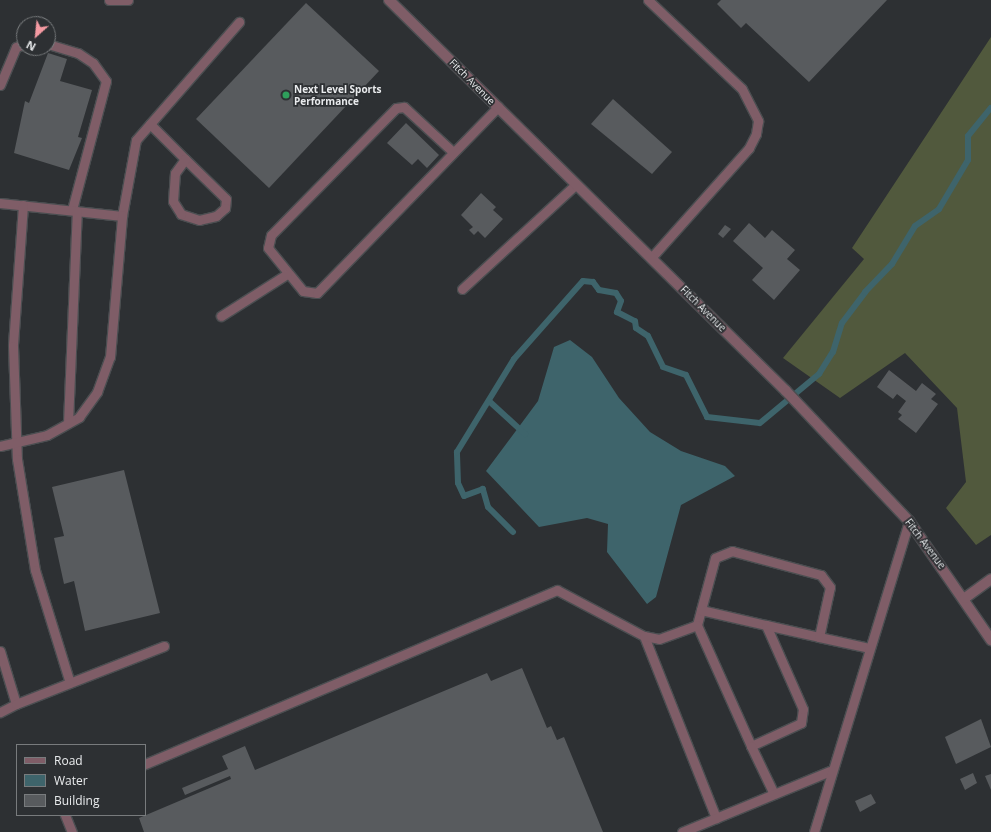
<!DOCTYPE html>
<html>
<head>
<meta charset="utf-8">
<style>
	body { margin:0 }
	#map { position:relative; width:991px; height:832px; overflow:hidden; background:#2d3033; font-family:"Open Sans",sans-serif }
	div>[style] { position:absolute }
	.forest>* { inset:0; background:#51593d }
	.water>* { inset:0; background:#3e646b }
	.stream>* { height:6px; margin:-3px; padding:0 3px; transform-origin:3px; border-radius:3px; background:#3e646b }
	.building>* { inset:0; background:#585b5e }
	.roads { filter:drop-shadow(1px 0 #4b4e51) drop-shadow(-1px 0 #4b4e51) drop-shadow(0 1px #4b4e51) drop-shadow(0 -1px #4b4e51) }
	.service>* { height:9px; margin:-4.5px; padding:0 4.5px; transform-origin:4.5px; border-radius:4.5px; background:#7f5d67 }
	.minor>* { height:10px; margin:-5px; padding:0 5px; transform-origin:5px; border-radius:5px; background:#7f5d67 }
	.dots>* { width:11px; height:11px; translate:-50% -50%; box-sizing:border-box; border:2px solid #2d3033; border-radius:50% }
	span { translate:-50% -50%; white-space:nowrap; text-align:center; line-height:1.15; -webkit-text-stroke:3.5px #2d3033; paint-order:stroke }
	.street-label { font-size:10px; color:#e9ebed }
	.poi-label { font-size:10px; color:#e9ebed; font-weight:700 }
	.left { translate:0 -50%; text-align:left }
	.legend { position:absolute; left:16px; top:744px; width:130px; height:72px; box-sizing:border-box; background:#2d3033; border:1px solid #787b7d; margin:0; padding:5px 7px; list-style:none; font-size:12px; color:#e9ebed }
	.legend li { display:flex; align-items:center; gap:8px; height:20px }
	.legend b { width:20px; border:1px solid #787b7d }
	.north { position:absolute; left:16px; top:16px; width:40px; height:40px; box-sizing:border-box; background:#2d3033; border:1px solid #787b7d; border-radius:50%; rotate:207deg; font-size:11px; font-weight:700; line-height:16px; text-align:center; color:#e9ebed }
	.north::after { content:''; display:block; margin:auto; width:14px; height:18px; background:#f49aa2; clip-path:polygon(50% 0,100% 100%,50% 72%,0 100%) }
</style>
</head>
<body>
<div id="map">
	<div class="forest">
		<div style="clip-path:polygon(991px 37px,991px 535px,976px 545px,946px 508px,966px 482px,957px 408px,905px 353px,840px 398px,783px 358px,864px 259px,852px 248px)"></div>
	</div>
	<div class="water">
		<div style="clip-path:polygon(570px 340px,592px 357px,619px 398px,650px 432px,681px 451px,725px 466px,735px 476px,681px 505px,656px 597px,647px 604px,607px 552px,608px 524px,587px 518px,539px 527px,486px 471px,538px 401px,554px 347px)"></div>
	</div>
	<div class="stream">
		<div style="left:489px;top:401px;width:49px;rotate:42.5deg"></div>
		<div style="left:513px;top:532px;width:35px;rotate:-135deg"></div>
		<div style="left:488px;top:507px;width:19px;rotate:-106deg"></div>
		<div style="left:483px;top:489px;width:20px;rotate:160deg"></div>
		<div style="left:464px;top:496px;width:14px;rotate:-115deg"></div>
		<div style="left:458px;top:483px;width:31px;rotate:-92deg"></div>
		<div style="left:457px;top:452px;width:109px;rotate:-58.5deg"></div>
		<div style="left:514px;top:359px;width:104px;rotate:-48.5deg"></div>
		<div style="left:583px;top:281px;width:10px;rotate:6deg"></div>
		<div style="left:593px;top:282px;width:10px;rotate:53deg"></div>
		<div style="left:599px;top:290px;width:17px;rotate:10deg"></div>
		<div style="left:616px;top:293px;width:9px;rotate:58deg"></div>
		<div style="left:621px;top:301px;width:12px;rotate:110deg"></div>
		<div style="left:617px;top:312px;width:20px;rotate:27deg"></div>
		<div style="left:635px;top:321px;width:7px;rotate:82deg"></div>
		<div style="left:636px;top:328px;width:14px;rotate:34deg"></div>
		<div style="left:648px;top:336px;width:34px;rotate:64deg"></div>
		<div style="left:663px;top:367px;width:24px;rotate:19deg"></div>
		<div style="left:686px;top:375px;width:47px;rotate:63.4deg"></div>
		<div style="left:707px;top:417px;width:53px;rotate:6.5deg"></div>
		<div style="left:760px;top:423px;width:77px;rotate:-39.7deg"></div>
		<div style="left:819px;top:374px;width:26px;rotate:-58deg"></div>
		<div style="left:833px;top:352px;width:30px;rotate:-73deg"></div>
		<div style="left:842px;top:323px;width:39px;rotate:-53deg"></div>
		<div style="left:865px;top:292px;width:39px;rotate:-46deg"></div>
		<div style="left:892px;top:264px;width:44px;rotate:-58.8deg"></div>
		<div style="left:915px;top:226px;width:29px;rotate:-35deg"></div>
		<div style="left:939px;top:209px;width:57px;rotate:-59.4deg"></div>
		<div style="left:968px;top:160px;width:24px;rotate:-90deg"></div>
		<div style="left:968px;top:136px;width:36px;rotate:-51deg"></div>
	</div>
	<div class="building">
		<div style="clip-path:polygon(721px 0,887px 0,809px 82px,746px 23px,741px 28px,717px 4px)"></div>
		<div style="clip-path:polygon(306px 3px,379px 71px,269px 188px,196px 119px)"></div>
		<div style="clip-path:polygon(48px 53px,67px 59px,60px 81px,92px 90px,78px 137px,82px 138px,69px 170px,14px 153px,25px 101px,29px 103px)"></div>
		<div style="clip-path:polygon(613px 99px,672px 152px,652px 174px,591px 124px)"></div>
		<div style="clip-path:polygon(406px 123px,439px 155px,427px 168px,418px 159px,412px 165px,387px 143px)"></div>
		<div style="clip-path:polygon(481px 193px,496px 207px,493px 210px,503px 219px,485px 238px,478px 231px,474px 235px,469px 230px,473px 227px,461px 215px)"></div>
		<div style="clip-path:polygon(749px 223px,765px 238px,772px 230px,795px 250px,787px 259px,800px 270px,774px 300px,752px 280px,763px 268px,733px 241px)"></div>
		<div style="clip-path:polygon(725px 225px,731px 229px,723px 238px,718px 234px)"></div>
		<div style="clip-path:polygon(889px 370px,916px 391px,922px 383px,936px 394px,931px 399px,938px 404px,916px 433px,898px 419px,902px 415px,898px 412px,906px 401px,897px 394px,893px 399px,877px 387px)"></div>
		<div style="clip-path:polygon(124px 470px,160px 613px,85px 631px,74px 581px,64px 584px,54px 538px,64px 536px,52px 487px)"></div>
		<div style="clip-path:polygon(522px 668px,547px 728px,551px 726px,557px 740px,564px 737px,603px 832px,144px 832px,139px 818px,231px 779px,230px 776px,185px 795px,182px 788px,228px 769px,222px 756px,245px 746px,255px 770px,487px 673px,491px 681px)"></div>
		<div style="clip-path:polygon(981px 719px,991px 747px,956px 764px,945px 737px)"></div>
		<div style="clip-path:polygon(973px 773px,977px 783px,965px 790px,960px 779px)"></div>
		<div style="clip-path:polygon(991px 774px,991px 790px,985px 776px)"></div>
		<div style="clip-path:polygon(871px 794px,876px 803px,860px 812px,855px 801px)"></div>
	</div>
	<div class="roads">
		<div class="service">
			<div style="left:109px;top:0;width:19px"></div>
			<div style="left:648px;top:0;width:129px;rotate:43.4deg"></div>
			<div style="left:742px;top:89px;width:36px;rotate:63deg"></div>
			<div style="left:758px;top:121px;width:13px;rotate:99deg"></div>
			<div style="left:756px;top:134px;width:16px;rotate:117deg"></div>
			<div style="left:749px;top:148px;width:147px;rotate:131.7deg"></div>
			<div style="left:48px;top:44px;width:31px;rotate:17deg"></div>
			<div style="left:78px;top:53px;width:18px;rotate:34deg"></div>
			<div style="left:93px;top:63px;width:22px;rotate:54deg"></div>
			<div style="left:106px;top:81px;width:133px;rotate:104.8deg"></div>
			<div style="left:0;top:85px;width:41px;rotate:-67.2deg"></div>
			<div style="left:16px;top:47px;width:9px;rotate:-21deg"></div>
			<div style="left:150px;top:124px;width:49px;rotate:45deg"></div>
			<div style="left:185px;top:159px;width:57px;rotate:44.3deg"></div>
			<div style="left:226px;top:199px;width:9px;rotate:96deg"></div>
			<div style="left:225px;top:208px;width:12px;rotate:138deg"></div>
			<div style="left:216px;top:216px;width:17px;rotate:167deg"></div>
			<div style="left:199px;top:220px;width:19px;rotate:-162deg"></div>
			<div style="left:181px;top:214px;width:15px;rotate:-122deg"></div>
			<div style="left:173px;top:201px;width:28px;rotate:-86deg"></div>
			<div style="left:175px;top:173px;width:17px;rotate:-54deg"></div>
			<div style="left:453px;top:152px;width:67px;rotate:-137.4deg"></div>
			<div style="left:404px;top:107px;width:8px;rotate:173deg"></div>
			<div style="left:396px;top:108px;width:178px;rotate:134.5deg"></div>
			<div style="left:271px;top:235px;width:13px;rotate:103deg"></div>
			<div style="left:268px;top:248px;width:55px;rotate:50.9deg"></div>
			<div style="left:303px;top:291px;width:14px;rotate:8deg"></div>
			<div style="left:317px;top:293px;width:260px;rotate:-45.8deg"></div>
			<div style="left:0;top:203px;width:123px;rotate:6.1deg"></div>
			<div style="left:122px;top:216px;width:77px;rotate:-79.6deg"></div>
			<div style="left:136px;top:140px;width:157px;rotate:-48.9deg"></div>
			<div style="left:23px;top:205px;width:141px;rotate:94.1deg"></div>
			<div style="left:13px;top:346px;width:113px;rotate:88deg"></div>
			<div style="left:17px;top:459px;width:112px;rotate:80.8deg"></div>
			<div style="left:35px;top:570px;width:118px;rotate:72.8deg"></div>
			<div style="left:462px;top:289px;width:155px;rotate:-42.6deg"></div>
			<div style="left:221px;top:316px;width:78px;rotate:-32.5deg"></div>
			<div style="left:68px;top:423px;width:212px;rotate:-87.6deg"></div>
			<div style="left:0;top:446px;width:48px;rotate:-13.2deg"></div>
			<div style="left:47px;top:435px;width:37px;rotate:-29deg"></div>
			<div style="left:79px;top:417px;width:31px;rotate:-54deg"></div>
			<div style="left:97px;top:392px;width:37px;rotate:-70deg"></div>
			<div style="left:110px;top:357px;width:142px;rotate:-85.1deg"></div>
			<div style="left:701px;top:610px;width:16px;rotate:105deg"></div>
			<div style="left:697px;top:625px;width:133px;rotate:65.9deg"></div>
			<div style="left:751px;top:746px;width:55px;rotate:-24.7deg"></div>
			<div style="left:801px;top:723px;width:14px;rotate:-82deg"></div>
			<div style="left:803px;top:709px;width:92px;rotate:-113.8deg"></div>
			<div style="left:644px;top:636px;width:196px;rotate:68.4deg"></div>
			<div style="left:819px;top:637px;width:51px;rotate:-77.6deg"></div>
			<div style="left:830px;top:587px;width:15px;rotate:-127deg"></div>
			<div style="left:821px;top:575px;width:92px;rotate:-164.9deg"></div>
			<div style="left:732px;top:551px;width:18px;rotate:158deg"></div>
			<div style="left:715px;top:558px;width:54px;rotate:105.1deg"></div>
			<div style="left:701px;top:610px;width:67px;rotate:13deg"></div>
			<div style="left:766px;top:625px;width:54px;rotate:12.8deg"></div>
			<div style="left:819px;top:637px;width:51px;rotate:12.4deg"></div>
			<div style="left:0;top:651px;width:55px;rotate:73.2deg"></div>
			<div style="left:16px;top:704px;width:18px;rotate:153deg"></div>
			<div style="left:16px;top:704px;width:159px;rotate:-21.4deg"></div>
			<div style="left:751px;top:746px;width:53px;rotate:64.4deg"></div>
			<div style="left:145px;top:764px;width:447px;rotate:-22.9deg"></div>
			<div style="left:557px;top:590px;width:98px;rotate:27.9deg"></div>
			<div style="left:644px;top:636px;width:15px;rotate:11deg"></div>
			<div style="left:659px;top:639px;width:40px;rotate:-20.2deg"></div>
			<div style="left:65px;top:815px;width:18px;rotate:68deg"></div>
			<div style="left:682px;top:832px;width:160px;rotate:-22.4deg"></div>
			<div style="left:814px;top:832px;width:325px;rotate:-73deg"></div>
		</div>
		<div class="minor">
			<div style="left:389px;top:0;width:557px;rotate:44.56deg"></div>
			<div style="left:786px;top:391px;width:179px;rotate:46.6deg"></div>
			<div style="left:909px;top:521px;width:145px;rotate:55.4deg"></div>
			<div style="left:965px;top:598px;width:32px;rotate:-36deg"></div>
		</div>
	</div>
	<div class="dots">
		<div style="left:286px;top:95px;background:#2e9e5b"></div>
	</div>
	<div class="street-label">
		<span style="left:472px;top:82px;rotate:45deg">Fitch Avenue</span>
		<span style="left:703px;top:309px;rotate:45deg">Fitch Avenue</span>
		<span style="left:925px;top:544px;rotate:53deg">Fitch Avenue</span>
	</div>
	<div class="poi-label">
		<span class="left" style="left:294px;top:95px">Next Level Sports<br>Performance</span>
	</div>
	<ul class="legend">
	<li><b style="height:5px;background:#7f5d67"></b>Road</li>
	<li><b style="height:11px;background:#3e646b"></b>Water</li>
	<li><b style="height:11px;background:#585b5e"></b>Building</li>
	</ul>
	<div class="north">N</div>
</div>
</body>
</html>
